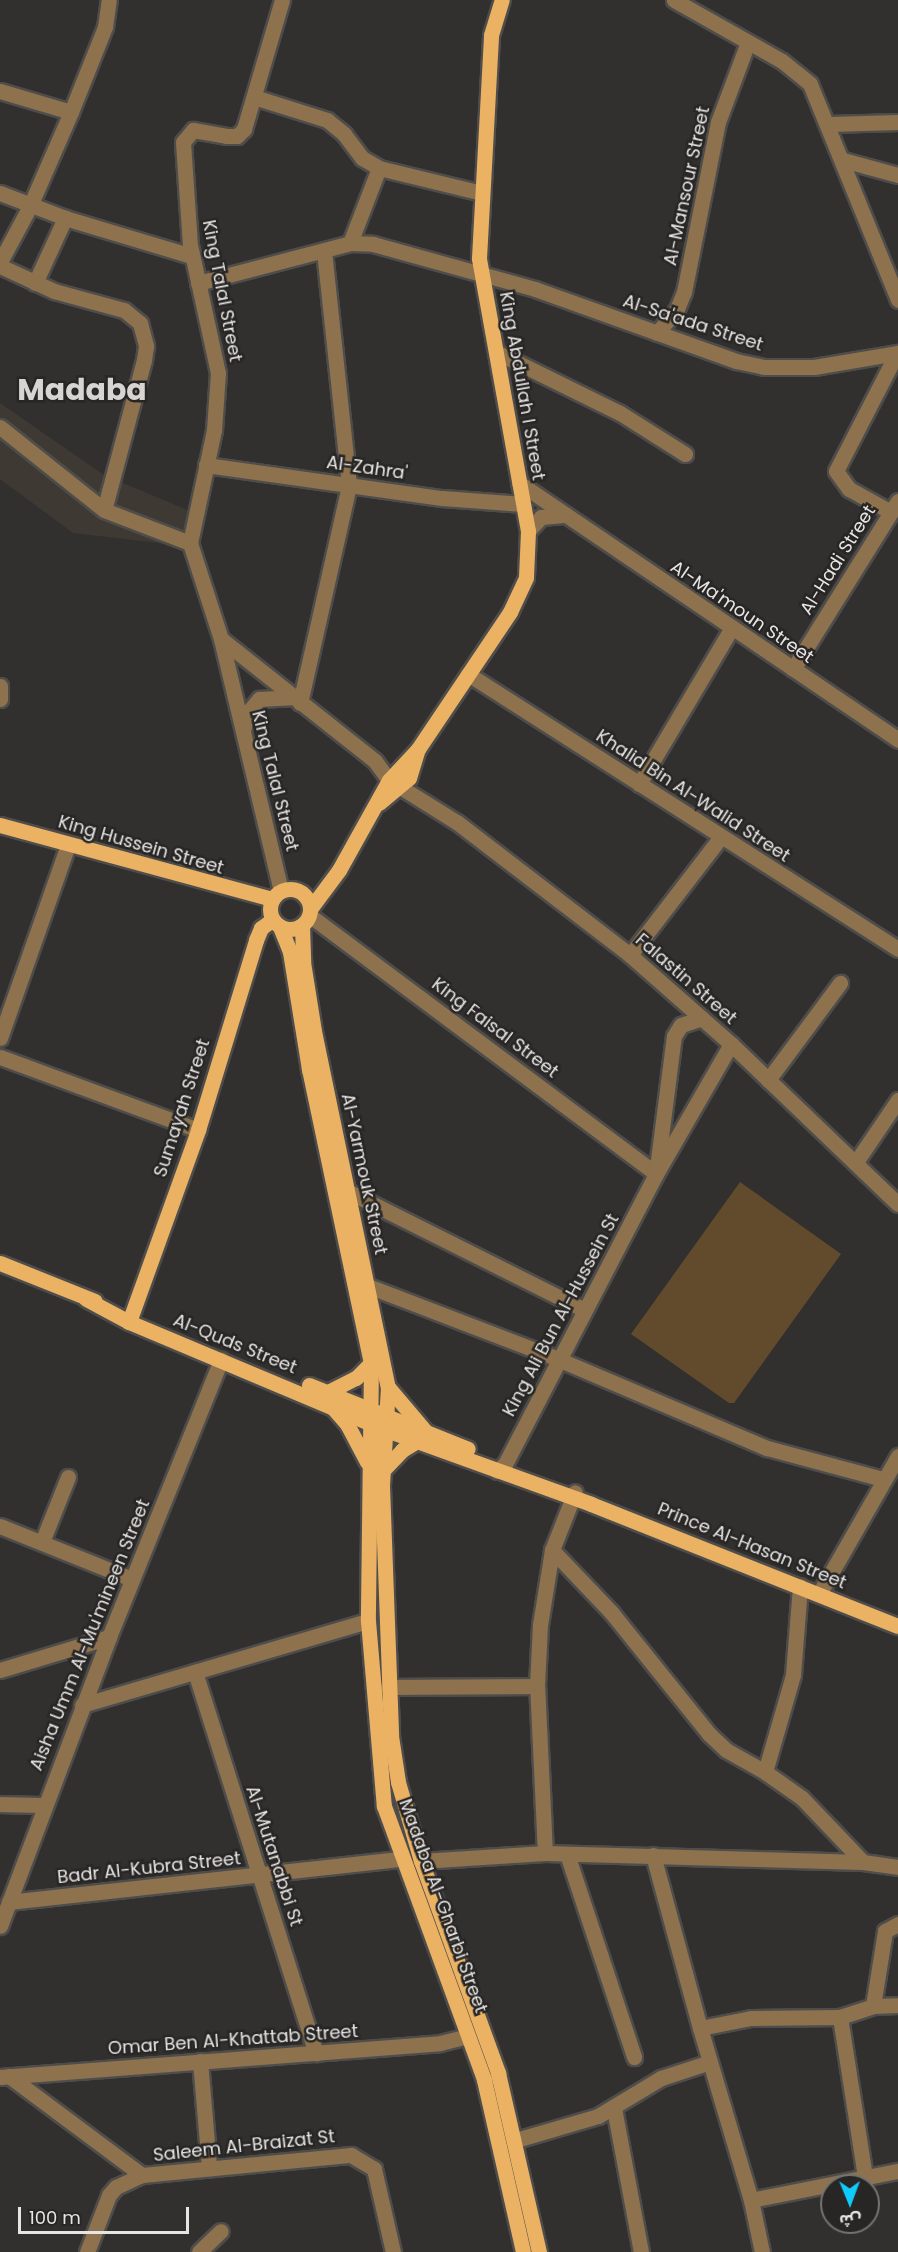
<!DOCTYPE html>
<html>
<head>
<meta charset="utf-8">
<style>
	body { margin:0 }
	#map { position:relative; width:898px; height:2252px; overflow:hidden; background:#31302e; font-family:Poppins,"Noto Sans Arabic",sans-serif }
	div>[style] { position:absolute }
	.built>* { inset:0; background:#3e3933 }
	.green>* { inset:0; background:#624b2c }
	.roads { filter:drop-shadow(2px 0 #4e4d4b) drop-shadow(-2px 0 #4e4d4b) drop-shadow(0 2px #4e4d4b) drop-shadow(0 -2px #4e4d4b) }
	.minor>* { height:15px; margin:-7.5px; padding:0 7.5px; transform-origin:7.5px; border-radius:7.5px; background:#8e724d }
	.major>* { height:15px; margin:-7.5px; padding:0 7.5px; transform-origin:7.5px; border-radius:7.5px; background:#ebb263 }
	.major>.ring { margin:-7.5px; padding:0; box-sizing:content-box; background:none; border:15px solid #ebb263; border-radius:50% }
	span { translate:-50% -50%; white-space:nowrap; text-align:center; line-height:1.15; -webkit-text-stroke:5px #272624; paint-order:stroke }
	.street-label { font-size:18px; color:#e6e5e3 }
	.town-label { font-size:30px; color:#d7d5d2; font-weight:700 }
	.north { position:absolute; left:820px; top:2174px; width:60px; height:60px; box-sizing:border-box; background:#272624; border:2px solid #737270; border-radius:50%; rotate:179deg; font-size:16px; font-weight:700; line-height:24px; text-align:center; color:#e6e5e3 }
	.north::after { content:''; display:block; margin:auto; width:21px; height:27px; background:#0fcafa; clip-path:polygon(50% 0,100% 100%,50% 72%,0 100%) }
	.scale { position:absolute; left:18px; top:2207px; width:171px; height:27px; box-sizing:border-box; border:3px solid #e6e5e3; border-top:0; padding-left:8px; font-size:18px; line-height:21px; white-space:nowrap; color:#e6e5e3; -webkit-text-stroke:4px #272624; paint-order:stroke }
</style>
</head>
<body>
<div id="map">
	<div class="built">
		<div style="clip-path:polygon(0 403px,104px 475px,197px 514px,194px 547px,73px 533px,0 479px)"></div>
	</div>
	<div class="green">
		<div style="clip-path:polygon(740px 1182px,841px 1254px,734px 1403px,729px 1403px,631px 1334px)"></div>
	</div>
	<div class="roads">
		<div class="minor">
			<div style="left:674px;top:0;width:124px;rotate:29.5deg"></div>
			<div style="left:782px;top:61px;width:36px;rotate:39deg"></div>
			<div style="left:810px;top:84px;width:233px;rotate:67.8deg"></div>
			<div style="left:0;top:91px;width:74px;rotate:16.5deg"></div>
			<div style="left:254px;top:97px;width:77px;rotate:17.5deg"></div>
			<div style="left:327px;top:120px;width:22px;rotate:39deg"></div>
			<div style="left:344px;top:134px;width:30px;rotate:53deg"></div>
			<div style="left:362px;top:158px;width:20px;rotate:30deg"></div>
			<div style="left:379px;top:168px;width:106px;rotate:13.6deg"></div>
			<div style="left:829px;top:124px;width:69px;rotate:-1.7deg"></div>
			<div style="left:843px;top:160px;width:57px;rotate:15.3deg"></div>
			<div style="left:0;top:193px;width:70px;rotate:21deg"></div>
			<div style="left:65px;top:218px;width:133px;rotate:16.7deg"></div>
			<div style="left:350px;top:243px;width:80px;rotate:-68.9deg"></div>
			<div style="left:0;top:262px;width:64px;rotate:-61.8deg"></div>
			<div style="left:30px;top:206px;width:103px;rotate:-66.4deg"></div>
			<div style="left:71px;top:112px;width:92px;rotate:-68.2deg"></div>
			<div style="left:105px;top:27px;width:27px;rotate:-82deg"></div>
			<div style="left:0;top:266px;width:60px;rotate:24.8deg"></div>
			<div style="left:54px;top:291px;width:73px;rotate:15.2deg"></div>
			<div style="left:124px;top:310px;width:21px;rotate:39deg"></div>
			<div style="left:140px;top:323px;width:24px;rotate:75deg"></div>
			<div style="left:146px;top:346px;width:14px;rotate:98deg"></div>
			<div style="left:144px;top:360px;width:155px;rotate:104.9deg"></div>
			<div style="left:35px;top:283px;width:72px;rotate:-65.2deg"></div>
			<div style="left:198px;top:283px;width:157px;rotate:-14.7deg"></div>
			<div style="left:350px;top:243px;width:23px;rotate:2deg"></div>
			<div style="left:373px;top:244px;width:168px;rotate:15.5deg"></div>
			<div style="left:535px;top:289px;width:214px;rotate:19.7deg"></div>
			<div style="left:736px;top:361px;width:29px;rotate:12deg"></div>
			<div style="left:764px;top:367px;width:50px"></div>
			<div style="left:814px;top:367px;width:85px;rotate:-9.5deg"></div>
			<div style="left:657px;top:333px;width:31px;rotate:-50deg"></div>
			<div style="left:677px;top:309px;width:18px;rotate:-68deg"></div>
			<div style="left:684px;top:292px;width:173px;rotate:-78.7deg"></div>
			<div style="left:718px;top:122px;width:85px;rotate:-69.4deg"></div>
			<div style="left:496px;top:352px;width:138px;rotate:26.2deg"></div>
			<div style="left:620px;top:413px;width:77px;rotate:32.2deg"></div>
			<div style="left:0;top:427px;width:133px;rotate:38.6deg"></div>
			<div style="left:104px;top:510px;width:92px;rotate:21deg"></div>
			<div style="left:206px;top:465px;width:238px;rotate:8deg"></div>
			<div style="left:442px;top:498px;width:81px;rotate:4.2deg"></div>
			<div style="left:519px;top:483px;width:458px;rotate:34.1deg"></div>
			<div style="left:891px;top:512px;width:48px;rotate:-151.3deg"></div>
			<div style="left:849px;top:489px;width:22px;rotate:-126deg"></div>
			<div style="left:836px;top:471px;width:133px;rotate:-62.7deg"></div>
			<div style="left:528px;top:531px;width:19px;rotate:-47deg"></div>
			<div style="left:541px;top:517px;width:25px;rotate:-5deg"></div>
			<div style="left:221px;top:639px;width:196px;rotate:38.4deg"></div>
			<div style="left:375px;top:761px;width:24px;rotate:54deg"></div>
			<div style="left:389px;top:780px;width:81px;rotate:31.9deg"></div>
			<div style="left:458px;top:823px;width:217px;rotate:37.5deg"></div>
			<div style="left:630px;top:955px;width:135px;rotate:41.4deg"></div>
			<div style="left:731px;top:1044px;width:231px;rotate:43.8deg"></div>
			<div style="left:793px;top:669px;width:198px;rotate:-58deg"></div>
			<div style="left:468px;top:674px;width:510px;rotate:32.6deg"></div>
			<div style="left:0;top:686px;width:13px;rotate:90deg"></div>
			<div style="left:300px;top:703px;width:223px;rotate:-77.3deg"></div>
			<div style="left:349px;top:485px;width:236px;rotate:-96.1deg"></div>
			<div style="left:243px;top:730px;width:20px;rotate:-72deg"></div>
			<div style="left:249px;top:711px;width:16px;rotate:-50deg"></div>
			<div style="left:259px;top:699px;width:33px;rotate:-3deg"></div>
			<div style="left:639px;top:784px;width:180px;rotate:-59.3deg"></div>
			<div style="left:281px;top:891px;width:259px;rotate:-103.4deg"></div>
			<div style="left:221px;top:639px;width:101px;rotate:-107.9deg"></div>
			<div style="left:190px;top:543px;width:116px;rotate:-78deg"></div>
			<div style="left:214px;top:430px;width:57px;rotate:-86deg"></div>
			<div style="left:218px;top:373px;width:131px;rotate:-102.3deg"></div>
			<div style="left:190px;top:245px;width:103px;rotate:-93.9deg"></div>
			<div style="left:183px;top:142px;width:16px;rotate:-50deg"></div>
			<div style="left:193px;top:130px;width:34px;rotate:10deg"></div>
			<div style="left:226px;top:136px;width:11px"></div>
			<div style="left:237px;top:136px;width:10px;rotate:-45deg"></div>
			<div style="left:244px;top:129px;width:134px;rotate:-73.6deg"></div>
			<div style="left:309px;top:915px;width:433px;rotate:36.7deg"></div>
			<div style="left:630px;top:955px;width:149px;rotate:-52.4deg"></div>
			<div style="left:0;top:1038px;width:205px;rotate:-70.6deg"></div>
			<div style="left:0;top:1057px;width:211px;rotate:20.2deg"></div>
			<div style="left:768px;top:1080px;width:121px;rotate:-53.4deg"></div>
			<div style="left:856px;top:1162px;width:75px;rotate:-55.9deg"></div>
			<div style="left:657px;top:1168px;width:133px;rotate:-82.7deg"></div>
			<div style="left:674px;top:1036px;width:13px;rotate:-58deg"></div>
			<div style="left:681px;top:1025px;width:22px;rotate:-18deg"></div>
			<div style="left:347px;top:1191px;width:266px;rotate:26.6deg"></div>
			<div style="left:368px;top:1286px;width:204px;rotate:21deg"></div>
			<div style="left:558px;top:1359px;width:227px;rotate:23.1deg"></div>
			<div style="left:767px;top:1448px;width:120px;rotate:15deg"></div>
			<div style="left:497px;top:1471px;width:11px;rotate:-41deg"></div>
			<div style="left:505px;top:1464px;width:327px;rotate:-62.5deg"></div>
			<div style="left:656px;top:1174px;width:150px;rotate:-60deg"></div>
			<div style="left:0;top:1526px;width:142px;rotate:21.9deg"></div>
			<div style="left:42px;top:1542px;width:70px;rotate:-68.2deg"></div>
			<div style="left:552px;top:1550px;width:86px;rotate:46.4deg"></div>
			<div style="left:611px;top:1612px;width:156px;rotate:51.2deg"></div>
			<div style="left:709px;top:1734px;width:23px;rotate:43deg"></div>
			<div style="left:726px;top:1750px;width:45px;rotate:29.4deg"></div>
			<div style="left:765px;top:1772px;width:45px;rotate:35.1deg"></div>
			<div style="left:802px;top:1798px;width:88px;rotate:46.4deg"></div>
			<div style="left:819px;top:1594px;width:159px;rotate:-60.2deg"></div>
			<div style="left:0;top:1670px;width:114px;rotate:-16.8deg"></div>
			<div style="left:195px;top:1672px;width:400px;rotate:72.4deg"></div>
			<div style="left:388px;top:1687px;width:149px;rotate:-0.4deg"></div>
			<div style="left:82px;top:1705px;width:298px;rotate:-16.4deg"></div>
			<div style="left:765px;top:1772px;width:101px;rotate:-73.9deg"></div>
			<div style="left:793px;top:1675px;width:89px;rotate:-85.5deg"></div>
			<div style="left:0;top:1804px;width:44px;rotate:1.3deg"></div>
			<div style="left:545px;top:1853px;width:167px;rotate:-92.7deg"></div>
			<div style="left:537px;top:1686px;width:61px;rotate:-87.2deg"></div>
			<div style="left:540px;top:1625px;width:76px;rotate:-80.9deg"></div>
			<div style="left:552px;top:1550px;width:62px;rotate:-68.4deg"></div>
			<div style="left:567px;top:1854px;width:214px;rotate:71.7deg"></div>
			<div style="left:653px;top:1855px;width:179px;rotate:74.8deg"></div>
			<div style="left:700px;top:2028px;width:52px;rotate:-11.1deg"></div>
			<div style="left:751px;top:2018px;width:89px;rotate:-0.6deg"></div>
			<div style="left:840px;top:2017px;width:35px;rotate:-18deg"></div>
			<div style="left:873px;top:2006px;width:76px;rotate:-80.9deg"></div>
			<div style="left:885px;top:1931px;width:15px;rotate:-28deg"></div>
			<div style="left:421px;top:1861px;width:124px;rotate:-3.7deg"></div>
			<div style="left:545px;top:1853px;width:318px;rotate:1.6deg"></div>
			<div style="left:863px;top:1862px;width:35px;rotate:8deg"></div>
			<div style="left:9px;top:1902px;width:394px;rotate:-6.3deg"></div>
			<div style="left:0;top:1926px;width:309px;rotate:-69.3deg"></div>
			<div style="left:109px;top:1637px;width:299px;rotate:-68deg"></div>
			<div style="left:873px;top:2006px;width:25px;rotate:-2deg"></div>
			<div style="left:840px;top:2017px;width:162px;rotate:81.1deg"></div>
			<div style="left:700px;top:2028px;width:179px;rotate:73.5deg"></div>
			<div style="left:751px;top:2200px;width:53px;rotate:78.1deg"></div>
			<div style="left:200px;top:2061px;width:106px;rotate:85.1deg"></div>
			<div style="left:9px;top:2076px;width:166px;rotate:36.7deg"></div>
			<div style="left:0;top:2077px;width:441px;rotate:-4.4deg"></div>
			<div style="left:440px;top:2043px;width:29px;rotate:-14deg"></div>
			<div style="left:614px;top:2108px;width:147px;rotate:79.4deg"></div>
			<div style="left:516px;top:2140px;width:85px;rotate:-16.3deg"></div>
			<div style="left:598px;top:2116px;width:74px;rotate:-31.1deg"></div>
			<div style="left:661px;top:2078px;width:48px;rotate:-18.1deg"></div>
			<div style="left:751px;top:2200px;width:150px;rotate:-11.2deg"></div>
			<div style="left:87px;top:2252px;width:61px;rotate:-68.9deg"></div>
			<div style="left:109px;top:2195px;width:11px;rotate:-49deg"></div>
			<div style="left:116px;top:2187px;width:29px;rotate:-25deg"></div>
			<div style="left:142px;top:2175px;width:210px;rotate:-5.5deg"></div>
			<div style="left:351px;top:2155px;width:27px;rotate:31deg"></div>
			<div style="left:374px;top:2169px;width:85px;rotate:77.1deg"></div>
			<div style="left:199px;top:2252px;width:30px;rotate:-44deg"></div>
		</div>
		<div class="major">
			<div style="left:379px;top:803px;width:39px;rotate:-40deg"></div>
			<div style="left:409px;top:778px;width:30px;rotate:-73deg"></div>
			<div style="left:0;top:825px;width:282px;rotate:15.2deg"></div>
			<div class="ring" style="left:270px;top:889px;width:25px;height:25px"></div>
			<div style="left:310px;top:909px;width:49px;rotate:-53.4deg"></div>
			<div style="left:339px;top:870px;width:103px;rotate:-60.9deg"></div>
			<div style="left:389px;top:780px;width:42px;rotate:-46.9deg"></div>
			<div style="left:418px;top:749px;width:165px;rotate:-56.1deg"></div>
			<div style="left:510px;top:612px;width:38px;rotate:-65deg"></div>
			<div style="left:526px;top:577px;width:46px;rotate:-87.5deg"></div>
			<div style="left:528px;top:531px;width:277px;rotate:-100.2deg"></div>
			<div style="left:479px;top:258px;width:223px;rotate:-86.9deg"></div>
			<div style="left:491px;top:35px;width:37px;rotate:-73deg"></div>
			<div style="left:302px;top:926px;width:36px;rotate:88deg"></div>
			<div style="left:303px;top:962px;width:70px;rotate:80.9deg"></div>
			<div style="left:314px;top:1031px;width:364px;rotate:78.3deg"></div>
			<div style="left:388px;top:1387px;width:99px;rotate:93.5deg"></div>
			<div style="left:382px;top:1486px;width:250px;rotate:87.9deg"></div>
			<div style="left:391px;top:1736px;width:47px;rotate:81.3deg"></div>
			<div style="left:398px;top:1782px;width:82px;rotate:73.8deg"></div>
			<div style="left:421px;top:1861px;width:226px;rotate:70deg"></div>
			<div style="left:498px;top:2073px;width:184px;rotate:77.1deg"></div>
			<div style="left:280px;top:927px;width:27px;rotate:68deg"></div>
			<div style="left:290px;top:952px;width:119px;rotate:80.8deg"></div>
			<div style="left:309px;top:1069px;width:300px;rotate:78.1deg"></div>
			<div style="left:371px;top:1363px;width:258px;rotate:90.7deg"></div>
			<div style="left:368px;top:1621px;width:186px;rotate:85.1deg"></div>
			<div style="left:384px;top:1806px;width:292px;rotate:69.9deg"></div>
			<div style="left:484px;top:2080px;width:176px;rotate:77.2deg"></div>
			<div style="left:0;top:1263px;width:102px;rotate:21.8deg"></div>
			<div style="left:86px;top:1299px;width:49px;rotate:28.1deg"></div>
			<div style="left:129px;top:1322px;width:279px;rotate:22.8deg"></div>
			<div style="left:386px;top:1430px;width:218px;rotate:19.8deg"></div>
			<div style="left:591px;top:1504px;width:330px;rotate:21.7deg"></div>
			<div style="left:129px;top:1322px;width:204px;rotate:-70.2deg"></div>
			<div style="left:198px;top:1130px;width:199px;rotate:-73deg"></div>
			<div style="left:256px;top:940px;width:13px;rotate:-67deg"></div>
			<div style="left:261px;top:928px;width:14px;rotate:-36deg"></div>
			<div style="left:309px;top:1385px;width:171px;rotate:21.9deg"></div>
			<div style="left:388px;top:1387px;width:59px;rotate:49.8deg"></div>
			<div style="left:328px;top:1392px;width:31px;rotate:-27deg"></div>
			<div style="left:356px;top:1378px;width:21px;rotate:-45deg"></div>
			<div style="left:334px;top:1409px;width:20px;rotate:49deg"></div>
			<div style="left:347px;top:1424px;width:43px;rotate:62.2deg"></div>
			<div style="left:383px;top:1470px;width:28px;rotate:-46deg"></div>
			<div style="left:402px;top:1450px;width:17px;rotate:-31deg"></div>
		</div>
	</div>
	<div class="street-label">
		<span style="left:687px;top:186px;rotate:-78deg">Al-Mansour Street</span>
		<span style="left:222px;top:291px;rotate:79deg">King Talal Street</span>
		<span style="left:693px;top:323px;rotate:18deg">Al-Sa'ada Street</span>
		<span style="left:522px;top:386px;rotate:80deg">King Abdullah I Street</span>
		<span style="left:367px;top:468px;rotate:8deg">Al-Zahra'</span>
		<span style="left:838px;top:560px;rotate:-58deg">Al-Hadi Street</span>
		<span style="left:742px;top:612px;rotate:34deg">Al-Ma'moun Street</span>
		<span style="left:275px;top:781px;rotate:76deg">King Talal Street</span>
		<span style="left:693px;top:796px;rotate:33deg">Khalid Bin Al-Walid Street</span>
		<span style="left:141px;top:845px;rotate:16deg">King Hussein Street</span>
		<span style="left:686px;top:979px;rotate:41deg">Falastin Street</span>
		<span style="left:495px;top:1028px;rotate:37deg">King Faisal Street</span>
		<span style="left:182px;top:1108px;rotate:-72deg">Sumayah Street</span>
		<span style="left:364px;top:1174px;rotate:78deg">Al-Yarmouk Street</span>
		<span style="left:561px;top:1315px;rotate:-62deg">King Ali Bun Al-Hussein St</span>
		<span style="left:235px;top:1344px;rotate:22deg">Al-Quds Street</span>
		<span style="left:752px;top:1546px;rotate:22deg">Prince Al-Hasan Street</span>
		<span style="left:90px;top:1635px;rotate:-68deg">Aisha Umm Al-Mu'mineen Street</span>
		<span style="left:274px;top:1856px;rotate:72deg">Al-Mutanabbi St</span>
		<span style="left:149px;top:1868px;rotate:-6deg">Badr Al-Kubra Street</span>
		<span style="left:443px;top:1906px;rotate:70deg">Madaba Al-Gharbi Street</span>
		<span style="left:233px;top:2040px;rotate:-4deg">Omar Ben Al-Khattab Street</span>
		<span style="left:244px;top:2146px;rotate:-6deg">Saleem Al-Braizat St</span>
	</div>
	<div class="town-label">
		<span style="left:82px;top:390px">Madaba</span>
	</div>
	<div class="north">ش</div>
	<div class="scale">100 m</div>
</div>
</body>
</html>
